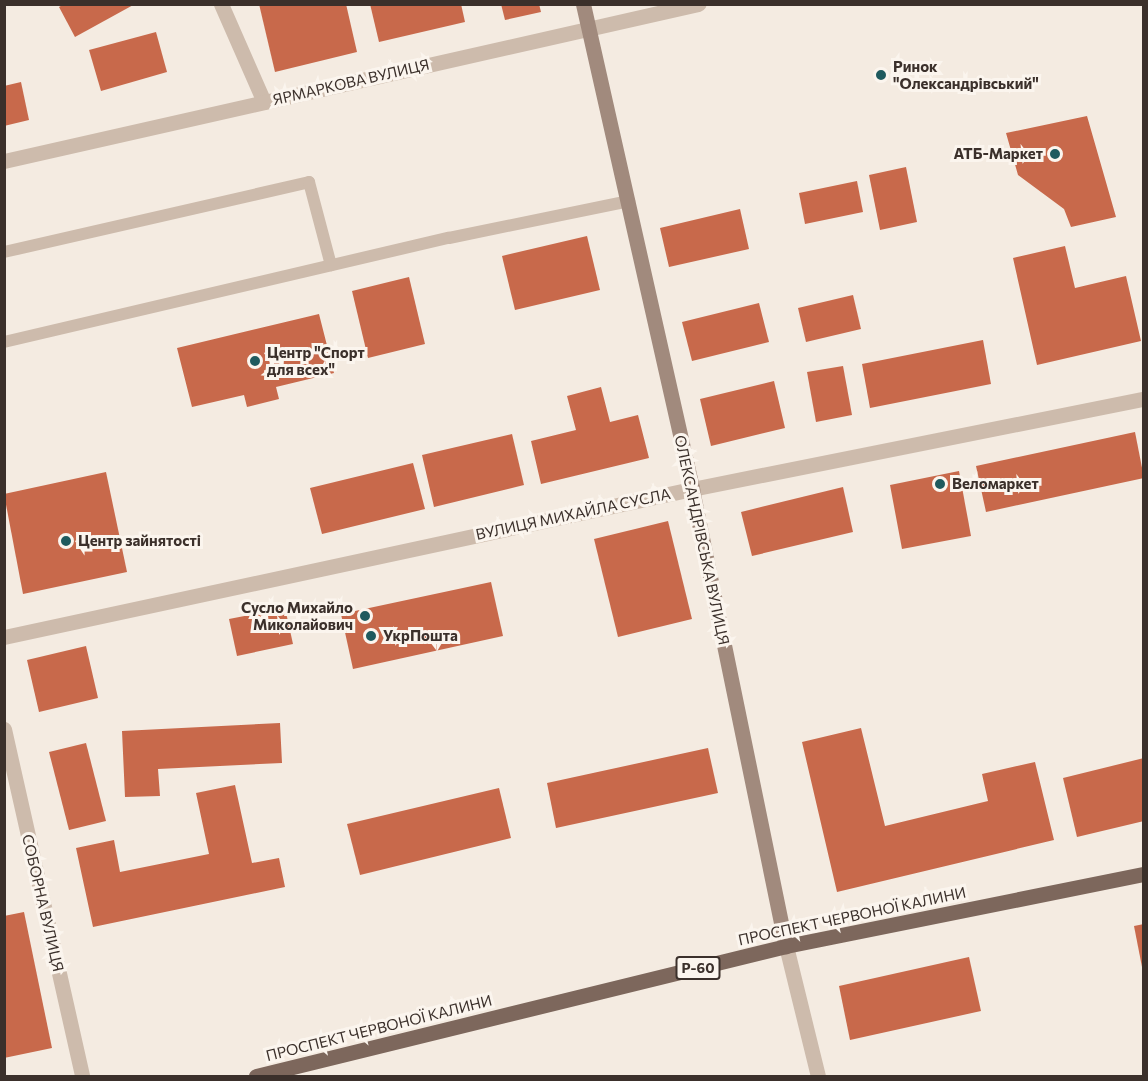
<!DOCTYPE html>
<html>
<head>
<meta charset="utf-8">
<style>
	body { margin:0 }
	#map { position:relative; width:1148px; height:1081px; overflow:hidden; background:#f4ebe1; font-family:Commissioner,sans-serif }
	div>[style] { position:absolute }
	.building>* { inset:0; background:#c8694b }
	.service>* { height:12px; margin:-6px; padding:0 6px; transform-origin:6px; border-radius:6px; background:#cdbbac }
	.minor>* { height:15px; margin:-7.5px; padding:0 7.5px; transform-origin:7.5px; border-radius:7.5px; background:#cdbbac }
	.secondary>* { height:15px; margin:-7.5px; padding:0 7.5px; transform-origin:7.5px; border-radius:7.5px; background:#a18a7d }
	.primary>* { height:15px; margin:-7.5px; padding:0 7.5px; transform-origin:7.5px; border-radius:7.5px; background:#7d675c }
	.dots>* { width:16px; height:16px; translate:-50% -50%; box-sizing:border-box; border:3px solid #fbf5ee; border-radius:50% }
	span { translate:-50% -50%; white-space:nowrap; text-align:center; line-height:1.15; -webkit-text-stroke:6px #fbf5ee; paint-order:stroke }
	.shield-label span { padding:2px 4px; background:#fbf5ee; border:2px solid; border-radius:4px; -webkit-text-stroke-width:0 }
	.shield-label { font-size:14px; color:#3b302b; font-weight:700 }
	.poi-label { font-size:15px; color:#3b302b; font-weight:700 }
	.left { translate:0 -50%; text-align:left }
	.right { translate:-100% -50%; text-align:right }
	.street-label { font-size:15px; color:#3b302b }
	.frame { position:absolute; inset:0; border:6px solid #3b302b; pointer-events:none }
</style>
</head>
<body>
<div id="map">
	<div class="building">
		<div style="clip-path:polygon(64px 4px,135px 4px,75px 37px,59px 7px)"></div>
		<div style="clip-path:polygon(259px 4px,346px 4px,357px 52px,275px 72px)"></div>
		<div style="clip-path:polygon(370px 4px,461px 4px,465px 22px,379px 42px)"></div>
		<div style="clip-path:polygon(501px 4px,539px 4px,541px 12px,505px 20px)"></div>
		<div style="clip-path:polygon(156px 32px,167px 72px,101px 91px,89px 50px)"></div>
		<div style="clip-path:polygon(21px 82px,29px 120px,4px 126px,4px 86px)"></div>
		<div style="clip-path:polygon(1087px 116px,1116px 217px,1071px 227px,1064px 209px,1018px 175px,1006px 133px)"></div>
		<div style="clip-path:polygon(906px 167px,917px 222px,880px 230px,869px 175px)"></div>
		<div style="clip-path:polygon(857px 181px,863px 212px,805px 224px,799px 193px)"></div>
		<div style="clip-path:polygon(740px 209px,749px 249px,669px 267px,660px 228px)"></div>
		<div style="clip-path:polygon(587px 236px,600px 290px,515px 310px,502px 256px)"></div>
		<div style="clip-path:polygon(1065px 246px,1075px 288px,1126px 276px,1141px 341px,1037px 365px,1013px 258px)"></div>
		<div style="clip-path:polygon(409px 277px,425px 344px,368px 358px,352px 291px)"></div>
		<div style="clip-path:polygon(853px 295px,861px 329px,806px 342px,798px 308px)"></div>
		<div style="clip-path:polygon(759px 303px,769px 342px,692px 361px,682px 322px)"></div>
		<div style="clip-path:polygon(319px 314px,334px 373px,276px 387px,279px 399px,247px 407px,244px 395px,192px 407px,177px 348px)"></div>
		<div style="clip-path:polygon(983px 340px,991px 384px,870px 408px,862px 364px)"></div>
		<div style="clip-path:polygon(843px 366px,852px 415px,816px 422px,807px 372px)"></div>
		<div style="clip-path:polygon(774px 381px,785px 428px,711px 446px,700px 399px)"></div>
		<div style="clip-path:polygon(601px 387px,610px 422px,638px 415px,649px 458px,541px 484px,531px 441px,576px 430px,567px 396px)"></div>
		<div style="clip-path:polygon(1135px 432px,1144px 478px,986px 512px,976px 466px)"></div>
		<div style="clip-path:polygon(512px 434px,524px 485px,434px 507px,422px 455px)"></div>
		<div style="clip-path:polygon(413px 463px,425px 509px,322px 534px,310px 488px)"></div>
		<div style="clip-path:polygon(959px 471px,971px 536px,902px 549px,890px 485px)"></div>
		<div style="clip-path:polygon(106px 472px,127px 572px,23px 594px,4px 494px)"></div>
		<div style="clip-path:polygon(843px 487px,853px 532px,752px 556px,741px 512px)"></div>
		<div style="clip-path:polygon(668px 521px,692px 619px,618px 637px,594px 539px)"></div>
		<div style="clip-path:polygon(491px 582px,503px 636px,353px 669px,341px 614px)"></div>
		<div style="clip-path:polygon(285px 608px,293px 644px,237px 656px,229px 619px)"></div>
		<div style="clip-path:polygon(86px 646px,98px 698px,39px 712px,27px 660px)"></div>
		<div style="clip-path:polygon(280px 723px,282px 763px,158px 769px,160px 796px,125px 797px,122px 731px)"></div>
		<div style="clip-path:polygon(861px 728px,885px 826px,988px 801px,982px 774px,1035px 762px,1054px 840px,837px 892px,802px 742px)"></div>
		<div style="clip-path:polygon(86px 743px,106px 821px,69px 830px,49px 752px)"></div>
		<div style="clip-path:polygon(708px 748px,718px 793px,556px 828px,547px 783px)"></div>
		<div style="clip-path:polygon(1144px 758px,1144px 821px,1077px 837px,1063px 778px)"></div>
		<div style="clip-path:polygon(235px 785px,252px 863px,279px 858px,285px 887px,93px 927px,76px 848px,114px 840px,120px 872px,209px 854px,196px 793px)"></div>
		<div style="clip-path:polygon(499px 788px,511px 838px,360px 875px,347px 824px)"></div>
		<div style="clip-path:polygon(24px 912px,52px 1048px,4px 1058px,4px 916px)"></div>
		<div style="clip-path:polygon(1144px 924px,1144px 967px,1142px 967px,1134px 926px)"></div>
		<div style="clip-path:polygon(969px 957px,981px 1011px,850px 1040px,839px 986px)"></div>
	</div>
	<div class="service">
		<div style="left:4px;top:252px;width:313px;rotate:-12.9deg"></div>
		<div style="left:309px;top:182px;width:86px;rotate:75.2deg"></div>
		<div style="left:4px;top:342px;width:457px;rotate:-13.2deg"></div>
		<div style="left:449px;top:238px;width:184px;rotate:-11.6deg"></div>
	</div>
	<div class="minor">
		<div style="left:221px;top:4px;width:107px;rotate:66.3deg"></div>
		<div style="left:4px;top:161px;width:712px;rotate:-12.75deg"></div>
		<div style="left:4px;top:637px;width:704px;rotate:-12.14deg"></div>
		<div style="left:692px;top:489px;width:461px;rotate:-11.3deg"></div>
		<div style="left:4px;top:729px;width:356px;rotate:77.3deg"></div>
		<div style="left:786px;top:946px;width:134px;rotate:76.2deg"></div>
	</div>
	<div class="secondary">
		<div style="left:583px;top:4px;width:497px;rotate:77.3deg"></div>
		<div style="left:692px;top:489px;width:467px;rotate:78.4deg"></div>
	</div>
	<div class="primary">
		<div style="left:256px;top:1076px;width:546px;rotate:-13.78deg"></div>
		<div style="left:786px;top:946px;width:365px;rotate:-11.4deg"></div>
	</div>
	<div class="dots">
		<div style="left:881px;top:75px;background:#1f5a5e"></div>
		<div style="left:1055px;top:154px;background:#1f5a5e"></div>
		<div style="left:255px;top:361px;background:#1f5a5e"></div>
		<div style="left:940px;top:484px;background:#1f5a5e"></div>
		<div style="left:66px;top:541px;background:#1f5a5e"></div>
		<div style="left:365px;top:616px;background:#1f5a5e"></div>
		<div style="left:371px;top:636px;background:#1f5a5e"></div>
	</div>
	<div class="shield-label">
		<span style="left:698px;top:968px">Р-60</span>
	</div>
	<div class="poi-label">
		<span class="left" style="left:893px;top:75px">Ринок<br>"Олександрівський"</span>
		<span class="right" style="left:1043px;top:154px">АТБ-Маркет</span>
		<span class="left" style="left:267px;top:361px">Центр "Спорт<br>для всех"</span>
		<span class="left" style="left:952px;top:484px">Веломаркет</span>
		<span class="left" style="left:78px;top:541px">Центр зайнятості</span>
		<span class="right" style="left:353px;top:616px">Сусло Михайло<br>Миколайович</span>
		<span class="left" style="left:383px;top:636px">УкрПошта</span>
	</div>
	<div class="street-label">
		<span style="left:351px;top:82px;rotate:-13deg">ЯРМАРКОВА ВУЛИЦЯ</span>
		<span style="left:573px;top:514px;rotate:-12deg">ВУЛИЦЯ МИХАЙЛА СУСЛА</span>
		<span style="left:702px;top:540px;rotate:78deg">ОЛЕКСАНДРІВСЬКА ВУЛИЦЯ</span>
		<span style="left:43px;top:903px;rotate:77deg">СОБОРНА ВУЛИЦЯ</span>
		<span style="left:852px;top:916px;rotate:-12deg">ПРОСПЕКТ ЧЕРВОНОЇ КАЛИНИ</span>
		<span style="left:379px;top:1028px;rotate:-14deg">ПРОСПЕКТ ЧЕРВОНОЇ КАЛИНИ</span>
	</div>
	<div class="frame"></div>
</div>
</body>
</html>
